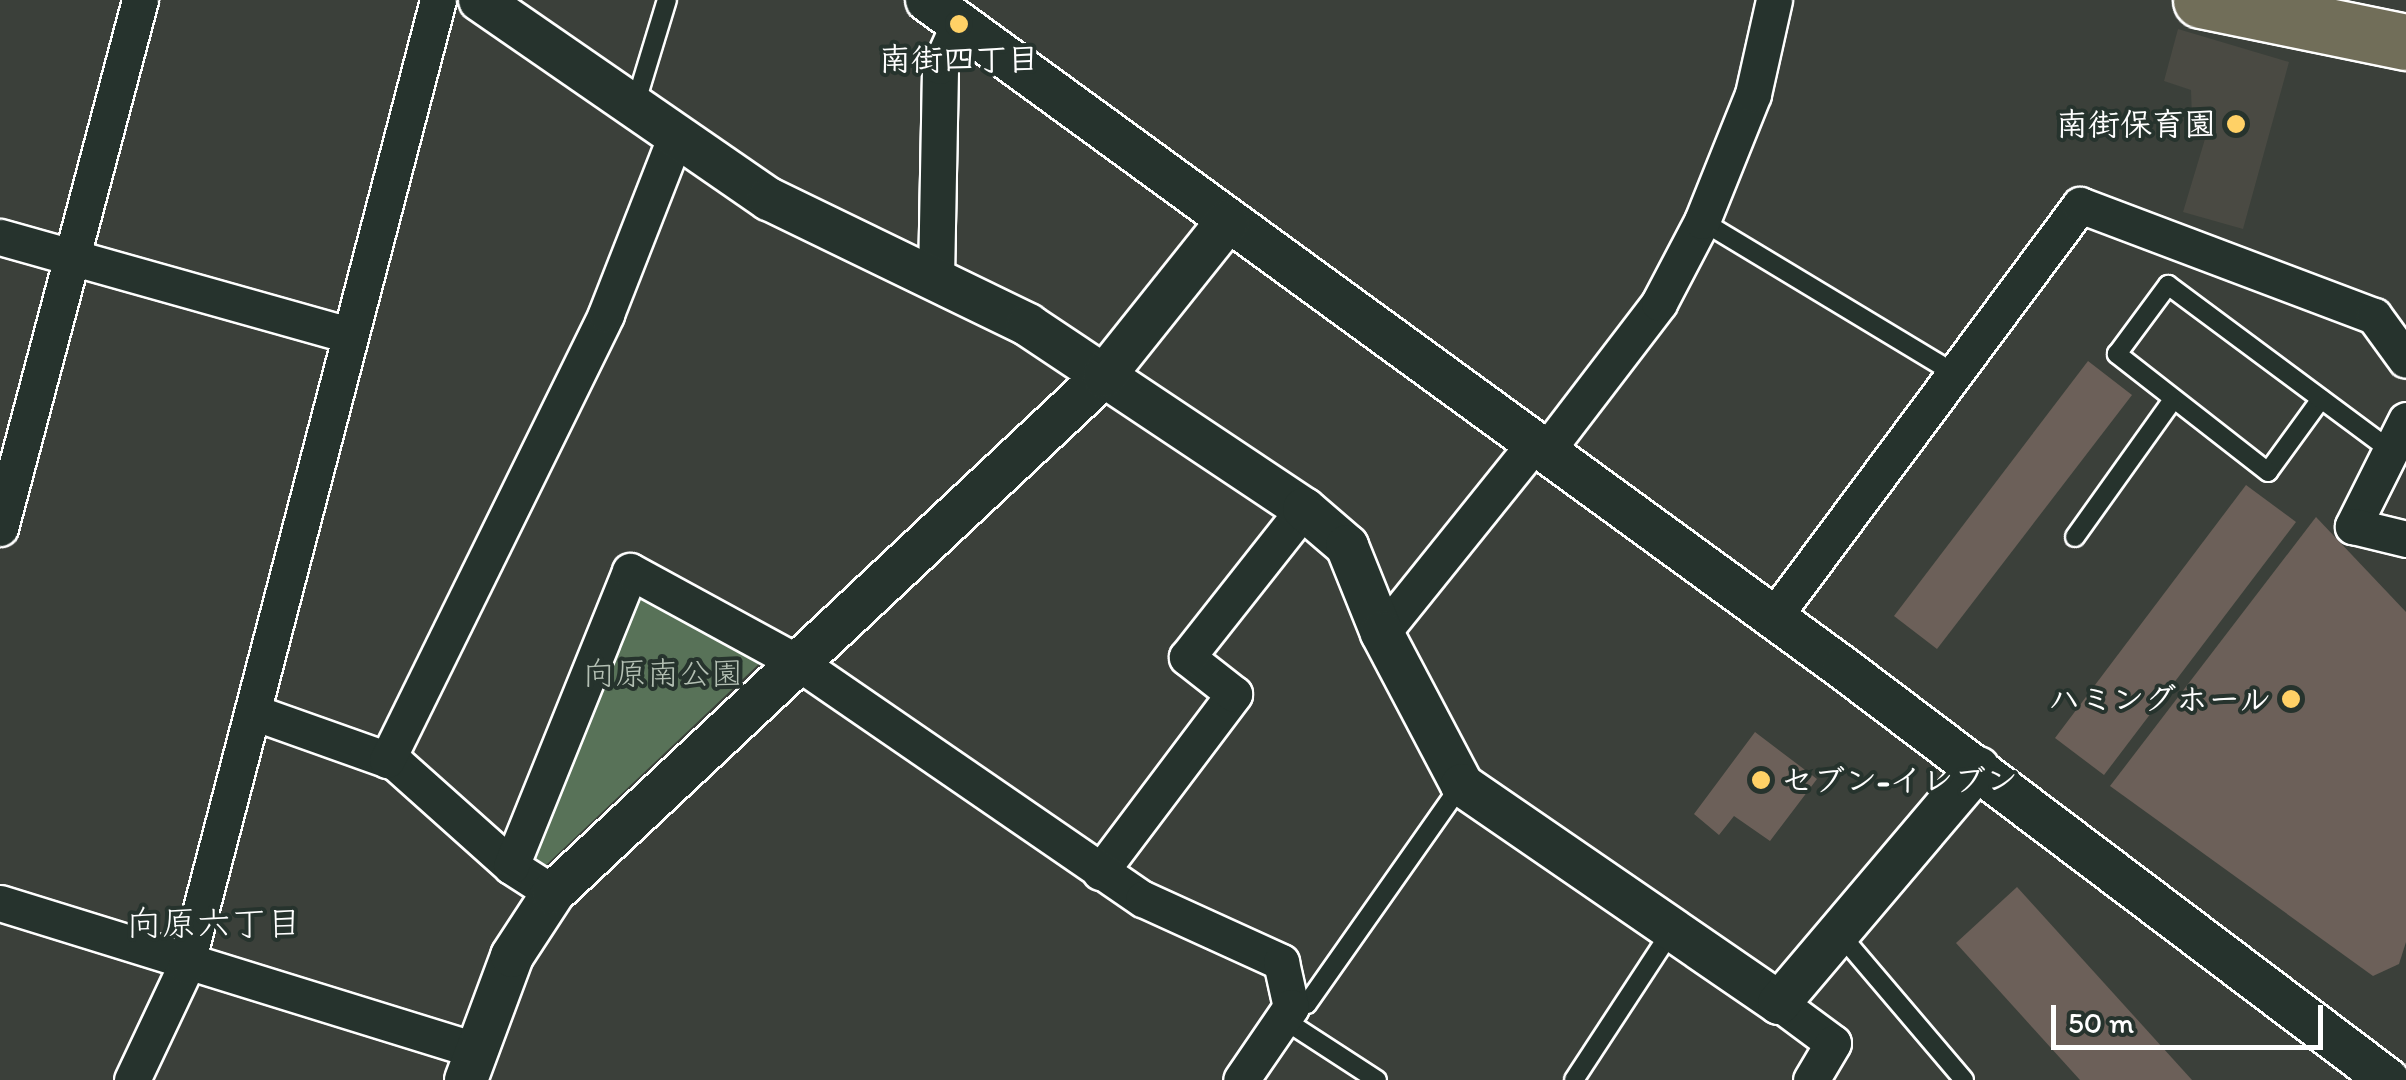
<!DOCTYPE html>
<html>
<head>
<meta charset="utf-8">
<style>
	body { margin:0 }
	#map { position:relative; width:2406px; height:1080px; overflow:hidden; background:#3b403a; font-family:Itim,"Klee One",sans-serif }
	div>[style] { position:absolute }
	.built>* { inset:0; background:#4a4a43 }
	.green>* { inset:0; background:#587258 }
	.building>* { inset:0; background:#6c6059 }
	.roads { filter:drop-shadow(2px 0 #fff) drop-shadow(-2px 0 #fff) drop-shadow(0 2px #fff) drop-shadow(0 -2px #fff) }
	.service>* { height:18px; margin:-9px; padding:0 9px; transform-origin:9px; border-radius:9px; background:#26332d }
	.minor>* { height:35px; margin:-17.5px; padding:0 17.5px; transform-origin:17.5px; border-radius:17.5px; background:#26332d }
	.tertiary>* { height:42px; margin:-21px; padding:0 21px; transform-origin:21px; border-radius:21px; background:#26332d }
	.primary>* { height:55px; margin:-27.5px; padding:0 27.5px; transform-origin:27.5px; border-radius:27.5px; background:#716e59 }
	.dots>* { width:28px; height:28px; translate:-50% -50%; box-sizing:border-box; border:5px solid #26332d; border-radius:50% }
	span { translate:-50% -50%; white-space:nowrap; text-align:center; line-height:1.15; -webkit-text-stroke:8px #26332d; paint-order:stroke }
	.poi-label { font-size:32px; color:#fff; font-weight:700 }
	.right { translate:-100% -50%; text-align:right }
	.left { translate:0 -50%; text-align:left }
	.park-label { font-size:32px; color:#b4c0b4 }
	.neighbourhood-label { font-size:35px; color:#fff }
	.scale { position:absolute; left:2051px; top:1005px; width:272px; height:45px; box-sizing:border-box; border:5px solid #fff; border-top:0; padding-left:12px; font-size:30px; line-height:35px; white-space:nowrap; color:#fff; -webkit-text-stroke:8px #26332d; paint-order:stroke }
</style>
</head>
<body>
<div id="map">
	<div class="built">
		<div style="clip-path:polygon(2178px 29px,2289px 62px,2243px 229px,2183px 212px,2208px 129px,2192px 119px,2191px 90px,2164px 81px)"></div>
	</div>
	<div class="green">
		<div style="clip-path:polygon(633px 589px,762px 661px,546px 865px,526px 854px)"></div>
	</div>
	<div class="building">
		<div style="clip-path:polygon(2088px 361px,2132px 395px,1937px 649px,1894px 616px)"></div>
		<div style="clip-path:polygon(2246px 485px,2296px 522px,2104px 775px,2055px 738px)"></div>
		<div style="clip-path:polygon(2316px 517px,2406px 612px,2406px 942px,2399px 964px,2373px 976px,2110px 786px)"></div>
		<div style="clip-path:polygon(1755px 732px,1817px 779px,1770px 841px,1734px 816px,1719px 835px,1694px 814px)"></div>
		<div style="clip-path:polygon(2017px 887px,2192px 1080px,2080px 1080px,1956px 943px)"></div>
	</div>
	<div class="roads">
		<div class="service">
			<div style="left:635px;top:105px;width:110px;rotate:-73.1deg"></div>
			<div style="left:1702px;top:221px;width:292px;rotate:31.1deg"></div>
			<div style="left:2321px;top:399px;width:90px;rotate:126deg"></div>
			<div style="left:2268px;top:472px;width:192px;rotate:-142deg"></div>
			<div style="left:2117px;top:354px;width:86px;rotate:-53.5deg"></div>
			<div style="left:2168px;top:285px;width:277px;rotate:36.6deg"></div>
			<div style="left:2075px;top:537px;width:167px;rotate:-54.5deg"></div>
			<div style="left:1839px;top:933px;width:193px;rotate:49.6deg"></div>
			<div style="left:1291px;top:1007px;width:16px;rotate:-11deg"></div>
			<div style="left:1307px;top:1004px;width:268px;rotate:-54.9deg"></div>
			<div style="left:1283px;top:1019px;width:112px;rotate:33deg"></div>
			<div style="left:1574px;top:1080px;width:179px;rotate:-56.8deg"></div>
		</div>
		<div class="minor">
			<div style="left:0;top:237px;width:362px;rotate:15.7deg"></div>
			<div style="left:936px;top:278px;width:212px;rotate:-88.9deg"></div>
			<div style="left:940px;top:66px;width:46px;rotate:-65.7deg"></div>
			<div style="left:2406px;top:420px;width:119px;rotate:116.6deg"></div>
			<div style="left:2353px;top:526px;width:55px;rotate:13.8deg"></div>
			<div style="left:1546px;top:451px;width:186px;rotate:-52.6deg"></div>
			<div style="left:1659px;top:303px;width:93px;rotate:-62.3deg"></div>
			<div style="left:1702px;top:221px;width:137px;rotate:-68.1deg"></div>
			<div style="left:1753px;top:94px;width:96px;rotate:-77.4deg"></div>
			<div style="left:0;top:528px;width:546px;rotate:-75.15deg"></div>
			<div style="left:1772px;top:619px;width:516px;rotate:-53.35deg"></div>
			<div style="left:2080px;top:205px;width:314px;rotate:20.7deg"></div>
			<div style="left:2374px;top:316px;width:54px;rotate:54deg"></div>
			<div style="left:1382px;top:633px;width:244px;rotate:-51.2deg"></div>
			<div style="left:253px;top:712px;width:152px;rotate:19.6deg"></div>
			<div style="left:396px;top:763px;width:154px;rotate:41.8deg"></div>
			<div style="left:387px;top:760px;width:497px;rotate:-63.8deg"></div>
			<div style="left:606px;top:314px;width:192px;rotate:-68.6deg"></div>
			<div style="left:1100px;top:872px;width:223px;rotate:-53deg"></div>
			<div style="left:1234px;top:694px;width:60px;rotate:-141.8deg"></div>
			<div style="left:1187px;top:657px;width:189px;rotate:-51.7deg"></div>
			<div style="left:553px;top:893px;width:50px;rotate:-147.3deg"></div>
			<div style="left:511px;top:866px;width:318px;rotate:-68deg"></div>
			<div style="left:630px;top:571px;width:192px;rotate:28.6deg"></div>
			<div style="left:799px;top:663px;width:417px;rotate:34.5deg"></div>
			<div style="left:1143px;top:899px;width:152px;rotate:24.5deg"></div>
			<div style="left:1281px;top:962px;width:46px;rotate:77.5deg"></div>
			<div style="left:1291px;top:1007px;width:88px;rotate:124.4deg"></div>
			<div style="left:0;top:903px;width:499px;rotate:17.2deg"></div>
			<div style="left:1779px;top:1003px;width:67px;rotate:36.5deg"></div>
			<div style="left:1833px;top:1043px;width:43px;rotate:120.7deg"></div>
			<div style="left:132px;top:1080px;width:126px;rotate:-64.7deg"></div>
			<div style="left:186px;top:966px;width:998px;rotate:-75.38deg"></div>
		</div>
		<div class="tertiary">
			<div style="left:480px;top:0;width:351px;rotate:34.6deg"></div>
			<div style="left:769px;top:199px;width:288px;rotate:25.9deg"></div>
			<div style="left:1028px;top:325px;width:332px;rotate:33.7deg"></div>
			<div style="left:1304px;top:509px;width:57px;rotate:40.7deg"></div>
			<div style="left:1347px;top:546px;width:94px;rotate:68.1deg"></div>
			<div style="left:1382px;top:633px;width:172px;rotate:62.2deg"></div>
			<div style="left:1462px;top:785px;width:385px;rotate:34.5deg"></div>
			<div style="left:1779px;top:1003px;width:308px;rotate:-49.7deg"></div>
			<div style="left:927px;top:0;width:1134px;rotate:36.1deg"></div>
			<div style="left:1843px;top:668px;width:683px;rotate:37.09deg"></div>
			<div style="left:466px;top:1080px;width:132px;rotate:-69.6deg"></div>
			<div style="left:512px;top:956px;width:75px;rotate:-56.9deg"></div>
			<div style="left:553px;top:893px;width:756px;rotate:-43.18deg"></div>
			<div style="left:1104px;top:376px;width:197px;rotate:-51.4deg"></div>
		</div>
		<div class="primary">
			<div style="left:2201px;top:0;width:209px;rotate:11.6deg"></div>
		</div>
	</div>
	<div class="dots">
		<div style="left:959px;top:24px;background:#ffd166"></div>
		<div style="left:2236px;top:124px;background:#ffd166"></div>
		<div style="left:2291px;top:699px;background:#ffd166"></div>
		<div style="left:1761px;top:780px;background:#ffd166"></div>
	</div>
	<div class="poi-label">
		<span style="left:959px;top:59px">南街四丁目</span>
		<span class="right" style="left:2216px;top:124px">南街保育園</span>
		<span class="right" style="left:2271px;top:699px">ハミングホール</span>
		<span class="left" style="left:1781px;top:780px">セブン-イレブン</span>
	</div>
	<div class="park-label">
		<span style="left:663px;top:673px">向原南公園</span>
	</div>
	<div class="neighbourhood-label">
		<span style="left:214px;top:923px">向原六丁目</span>
	</div>
	<div class="scale">50 m</div>
</div>
</body>
</html>
